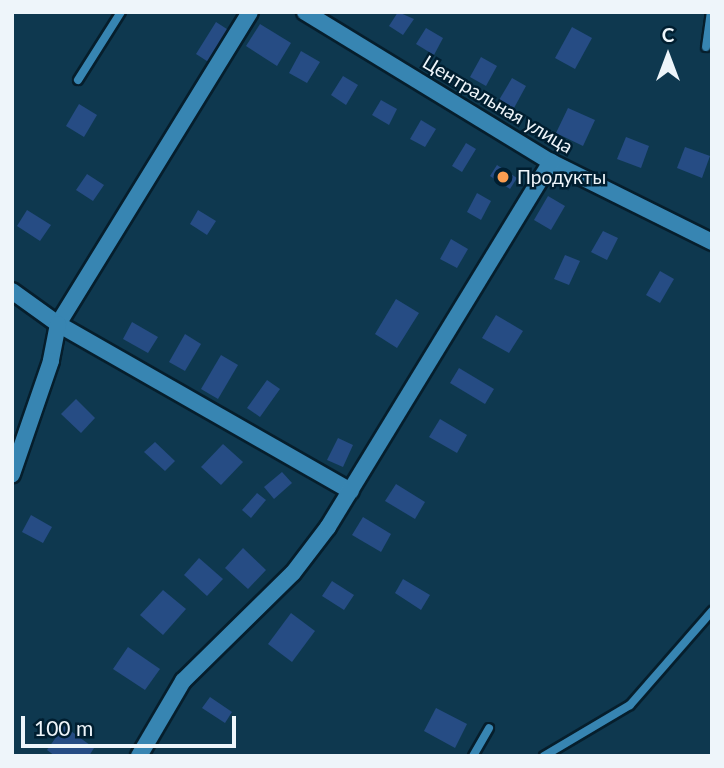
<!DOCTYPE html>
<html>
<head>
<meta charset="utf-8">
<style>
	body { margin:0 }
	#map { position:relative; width:724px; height:768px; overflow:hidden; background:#0e384f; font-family:Lato,sans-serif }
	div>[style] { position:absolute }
	.building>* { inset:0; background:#264c84 }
	.roads { filter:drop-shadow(2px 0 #061e2c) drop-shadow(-2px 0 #061e2c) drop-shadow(0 2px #061e2c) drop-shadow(0 -2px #061e2c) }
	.lane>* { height:8px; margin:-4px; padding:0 4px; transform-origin:4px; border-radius:4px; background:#3785b2 }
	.street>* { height:16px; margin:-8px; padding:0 8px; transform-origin:8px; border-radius:8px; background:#3785b2 }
	.dots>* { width:19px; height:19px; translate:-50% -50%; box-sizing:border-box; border:4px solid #001e30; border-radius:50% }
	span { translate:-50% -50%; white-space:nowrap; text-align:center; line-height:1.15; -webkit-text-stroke:5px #001e30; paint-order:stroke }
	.street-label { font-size:19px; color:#eef5fa }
	.poi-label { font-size:19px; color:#eef5fa }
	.left { translate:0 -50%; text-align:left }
	.frame { position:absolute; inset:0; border:14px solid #eef5fa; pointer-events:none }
	.north { position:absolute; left:633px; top:21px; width:70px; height:70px; -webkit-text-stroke:5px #001e30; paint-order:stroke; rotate:0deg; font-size:19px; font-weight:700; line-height:28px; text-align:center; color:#eef5fa }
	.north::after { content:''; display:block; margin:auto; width:24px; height:32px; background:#eef5fa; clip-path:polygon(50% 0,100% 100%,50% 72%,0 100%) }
	.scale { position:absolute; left:21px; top:716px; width:215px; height:32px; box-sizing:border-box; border:4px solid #eef5fa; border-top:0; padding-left:9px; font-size:21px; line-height:24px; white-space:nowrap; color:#eef5fa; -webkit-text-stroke:5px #001e30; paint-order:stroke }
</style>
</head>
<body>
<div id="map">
	<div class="building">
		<div style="clip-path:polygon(398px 12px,414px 19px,403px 35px,389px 26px)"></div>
		<div style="clip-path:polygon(216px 22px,230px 31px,210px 63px,196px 54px)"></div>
		<div style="clip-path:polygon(260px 24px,291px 43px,277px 66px,246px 46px)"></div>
		<div style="clip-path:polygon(572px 27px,592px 38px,575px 69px,555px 58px)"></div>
		<div style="clip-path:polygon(426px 28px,443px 38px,434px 55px,416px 44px)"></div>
		<div style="clip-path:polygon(301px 51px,320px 62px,307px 83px,289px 73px)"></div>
		<div style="clip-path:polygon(481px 57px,497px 66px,486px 86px,470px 77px)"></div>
		<div style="clip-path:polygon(343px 76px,358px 85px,346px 105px,331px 95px)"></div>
		<div style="clip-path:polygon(512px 78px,526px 86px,514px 108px,499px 100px)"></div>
		<div style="clip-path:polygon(381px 100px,397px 109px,389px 125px,372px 115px)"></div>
		<div style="clip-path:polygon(79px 104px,97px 115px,84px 137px,66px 126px)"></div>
		<div style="clip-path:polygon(568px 108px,595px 120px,583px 146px,556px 133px)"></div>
		<div style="clip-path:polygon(421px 120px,436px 129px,425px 147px,410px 139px)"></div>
		<div style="clip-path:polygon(626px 137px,649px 146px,641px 168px,617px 159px)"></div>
		<div style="clip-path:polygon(466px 143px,476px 149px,462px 172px,452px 166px)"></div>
		<div style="clip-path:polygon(685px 147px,710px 156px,702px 178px,677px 168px)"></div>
		<div style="clip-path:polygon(497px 165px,517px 178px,510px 189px,490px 176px)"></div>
		<div style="clip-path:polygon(87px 174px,104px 185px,93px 201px,76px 190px)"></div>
		<div style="clip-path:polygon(477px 193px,491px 201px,481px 220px,467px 212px)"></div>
		<div style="clip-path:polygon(548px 196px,565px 206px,551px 230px,534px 220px)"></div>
		<div style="clip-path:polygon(27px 210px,51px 225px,40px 241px,17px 226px)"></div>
		<div style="clip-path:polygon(198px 210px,216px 221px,207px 235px,190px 224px)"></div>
		<div style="clip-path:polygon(603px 231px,618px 238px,607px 260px,591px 252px)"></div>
		<div style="clip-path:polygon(451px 239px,468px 249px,457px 268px,440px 259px)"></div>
		<div style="clip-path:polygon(565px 255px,580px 261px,569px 285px,554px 279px)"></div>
		<div style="clip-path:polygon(660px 271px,674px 279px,660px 303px,646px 295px)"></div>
		<div style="clip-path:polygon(396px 299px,419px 313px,397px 348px,375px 334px)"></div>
		<div style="clip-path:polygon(496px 315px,523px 331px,509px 353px,482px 338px)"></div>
		<div style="clip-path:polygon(132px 322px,158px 337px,148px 353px,123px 339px)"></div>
		<div style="clip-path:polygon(185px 334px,201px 344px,185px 371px,169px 362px)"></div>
		<div style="clip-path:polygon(221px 355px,238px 365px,218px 399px,201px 389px)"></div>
		<div style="clip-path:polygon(459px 368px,494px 389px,485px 404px,450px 383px)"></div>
		<div style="clip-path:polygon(267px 380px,280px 389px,260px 417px,247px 408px)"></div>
		<div style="clip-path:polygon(76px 399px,95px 418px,81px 433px,61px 414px)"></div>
		<div style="clip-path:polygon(440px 419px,467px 435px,457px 453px,429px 437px)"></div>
		<div style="clip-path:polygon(338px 438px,353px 445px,343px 467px,327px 460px)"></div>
		<div style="clip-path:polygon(155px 442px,175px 461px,165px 471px,144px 452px)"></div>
		<div style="clip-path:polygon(223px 444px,243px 462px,221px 485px,201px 467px)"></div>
		<div style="clip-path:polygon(282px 472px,292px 483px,274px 499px,264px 487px)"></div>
		<div style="clip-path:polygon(396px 484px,425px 502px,415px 519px,385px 501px)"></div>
		<div style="clip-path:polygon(257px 493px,266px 500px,251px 518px,242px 510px)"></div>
		<div style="clip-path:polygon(31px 515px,52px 527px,43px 543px,22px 532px)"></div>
		<div style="clip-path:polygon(363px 517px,391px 534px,381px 552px,352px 535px)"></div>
		<div style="clip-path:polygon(243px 548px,266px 570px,248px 589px,225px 568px)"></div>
		<div style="clip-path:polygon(199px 558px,223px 579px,207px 596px,184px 575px)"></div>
		<div style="clip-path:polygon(403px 579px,430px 595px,421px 610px,395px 593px)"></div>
		<div style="clip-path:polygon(332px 581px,354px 595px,344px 610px,322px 596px)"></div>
		<div style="clip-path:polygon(163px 590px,186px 609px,163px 635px,140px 615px)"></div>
		<div style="clip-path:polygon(291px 613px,315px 631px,292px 662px,268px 644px)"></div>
		<div style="clip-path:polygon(128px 647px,160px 669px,145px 690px,113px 669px)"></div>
		<div style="clip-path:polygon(210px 697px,232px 712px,225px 723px,202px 708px)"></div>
		<div style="clip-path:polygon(436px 708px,467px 724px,455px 748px,424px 731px)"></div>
		<div style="clip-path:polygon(64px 726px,94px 748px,89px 756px,55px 756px,47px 750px)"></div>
	</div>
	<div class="roads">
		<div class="lane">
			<div style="left:706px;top:47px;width:35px;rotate:-82deg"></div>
			<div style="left:78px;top:80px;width:80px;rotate:-57.7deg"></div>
			<div style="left:473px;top:756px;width:32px;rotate:-60deg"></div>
			<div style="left:544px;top:756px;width:100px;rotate:-30.7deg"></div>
			<div style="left:630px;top:705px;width:125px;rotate:-48.9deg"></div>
		</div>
		<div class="street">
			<div style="left:250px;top:12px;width:366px;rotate:121.6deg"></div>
			<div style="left:58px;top:324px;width:337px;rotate:29.7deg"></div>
			<div style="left:305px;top:12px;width:288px;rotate:31.4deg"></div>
			<div style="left:551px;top:162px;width:180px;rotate:26.4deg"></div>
			<div style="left:12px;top:291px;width:57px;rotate:35.7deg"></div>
			<div style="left:58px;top:324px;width:38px;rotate:101deg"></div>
			<div style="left:51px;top:361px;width:120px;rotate:109deg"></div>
			<div style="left:139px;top:756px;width:87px;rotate:-59.6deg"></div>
			<div style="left:183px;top:681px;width:154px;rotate:-44.5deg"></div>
			<div style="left:293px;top:573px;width:58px;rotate:-52.7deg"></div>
			<div style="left:328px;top:527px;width:428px;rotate:-58.6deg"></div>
		</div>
	</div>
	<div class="dots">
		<div style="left:503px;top:177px;background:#fb9e51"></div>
	</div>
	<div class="street-label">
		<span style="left:498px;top:104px;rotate:31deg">Центральная улица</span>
	</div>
	<div class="poi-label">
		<span class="left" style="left:517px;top:177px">Продукты</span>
	</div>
	<div class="frame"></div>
	<div class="north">С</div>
	<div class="scale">100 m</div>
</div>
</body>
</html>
